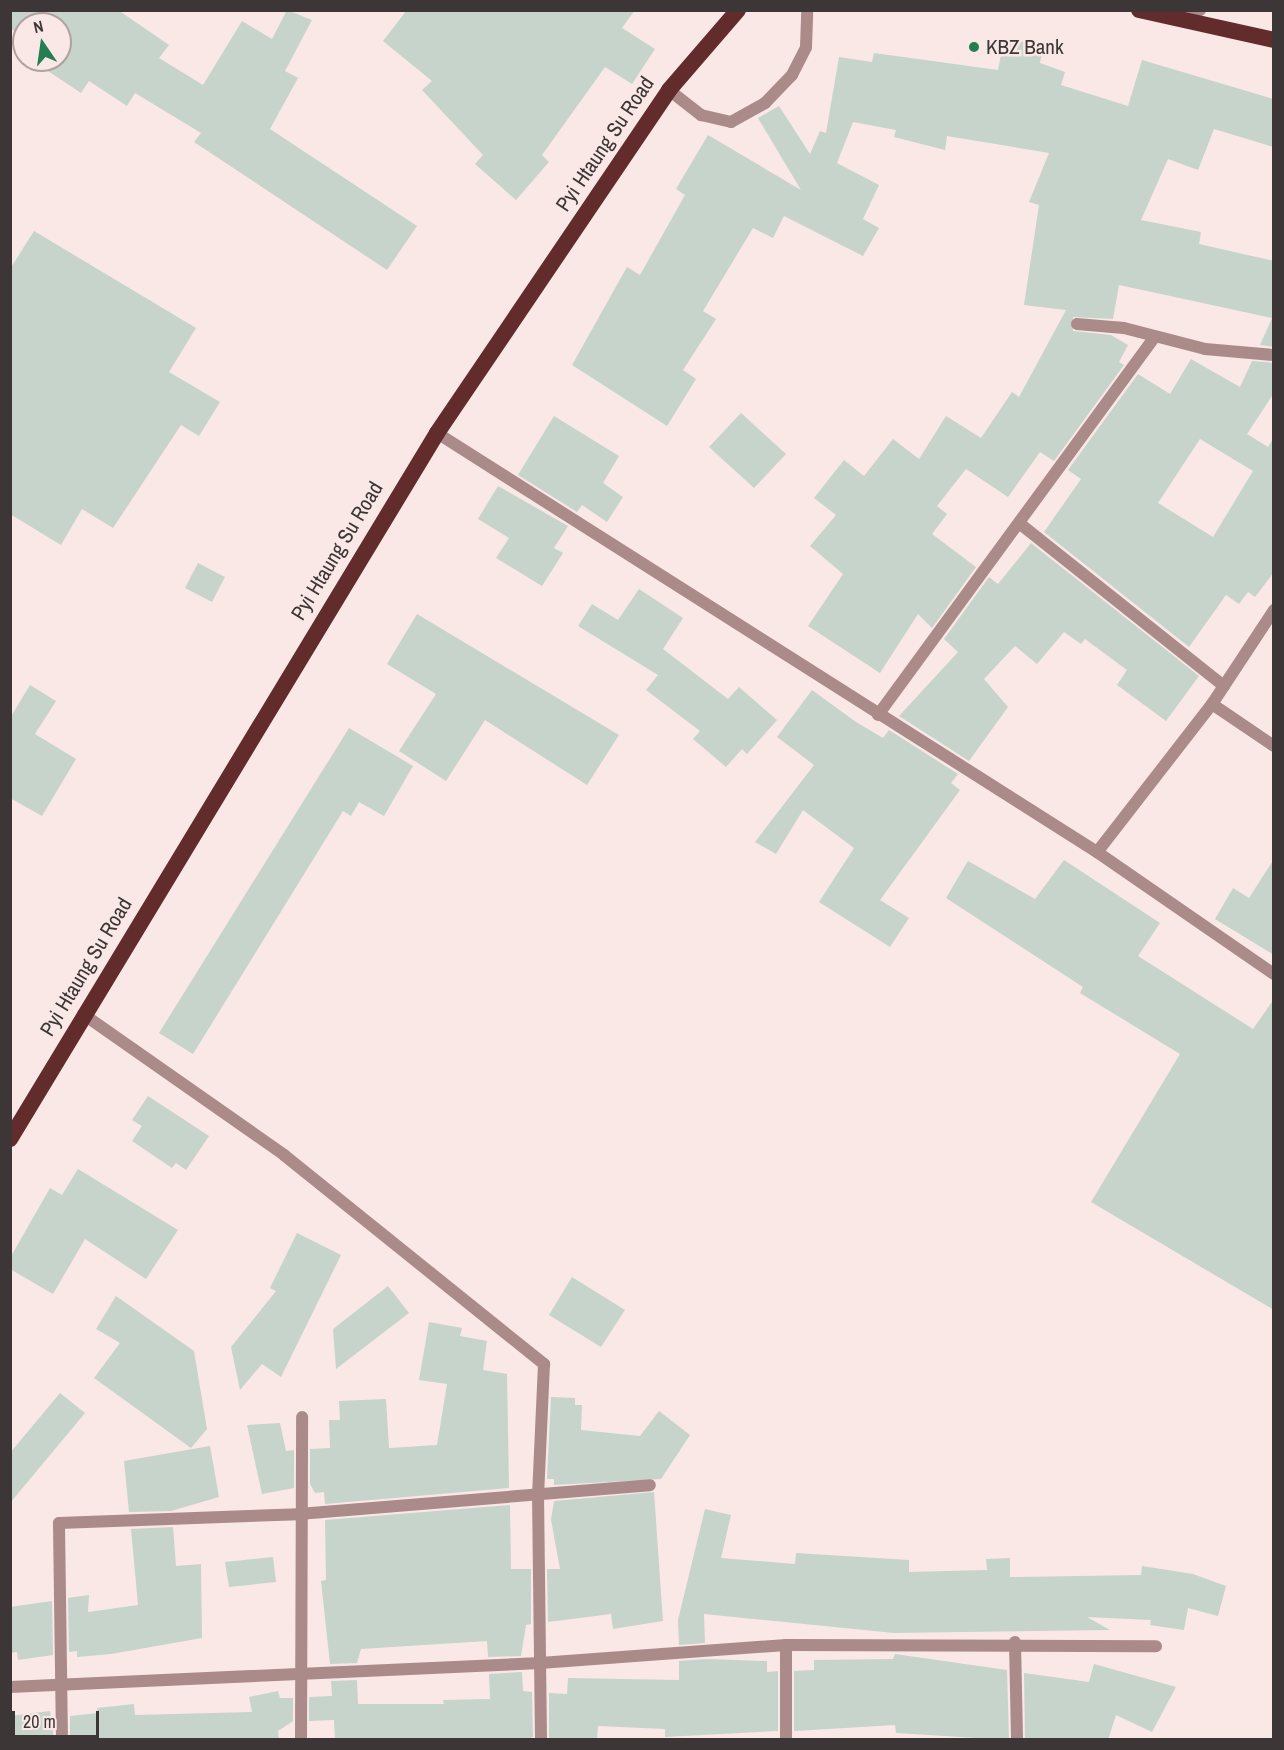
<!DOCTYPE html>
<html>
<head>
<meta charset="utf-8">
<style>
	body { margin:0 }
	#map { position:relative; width:1284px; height:1750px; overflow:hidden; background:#f9e8e6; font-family:"Archivo Narrow",sans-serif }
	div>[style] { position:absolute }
	.building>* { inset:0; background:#c6d4cb }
	.service>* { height:12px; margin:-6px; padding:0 6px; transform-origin:6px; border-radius:6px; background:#aa8b89 }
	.minor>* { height:12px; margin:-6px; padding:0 6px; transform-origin:6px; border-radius:6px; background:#aa8b89 }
	.trunk>* { height:16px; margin:-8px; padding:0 8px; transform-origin:8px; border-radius:8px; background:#622c2c }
	.dots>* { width:16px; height:16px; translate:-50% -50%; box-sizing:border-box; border:3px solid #f9e8e6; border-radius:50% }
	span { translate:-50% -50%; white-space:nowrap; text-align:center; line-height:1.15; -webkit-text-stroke:5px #f9e8e6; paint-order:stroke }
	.poi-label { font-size:21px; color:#3d3636 }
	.left { translate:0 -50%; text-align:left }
	.street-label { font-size:21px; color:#3d3636 }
	.frame { position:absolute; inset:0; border:12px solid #3d3636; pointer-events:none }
	.north { position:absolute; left:12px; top:12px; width:60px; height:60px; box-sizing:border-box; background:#f9e8e6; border:2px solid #aea1a0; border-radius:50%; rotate:347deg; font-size:16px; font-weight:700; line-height:24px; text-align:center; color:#3d3636 }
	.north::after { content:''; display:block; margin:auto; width:21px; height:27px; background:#257e52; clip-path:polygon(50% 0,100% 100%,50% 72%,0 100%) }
	.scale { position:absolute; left:12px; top:1711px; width:87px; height:27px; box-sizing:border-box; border:3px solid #3d3636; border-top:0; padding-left:8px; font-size:18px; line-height:21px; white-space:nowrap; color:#3d3636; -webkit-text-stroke:4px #f9e8e6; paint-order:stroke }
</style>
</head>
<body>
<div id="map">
	<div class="building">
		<div style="clip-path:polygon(10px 10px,118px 10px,169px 45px,159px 58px,203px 85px,242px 21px,272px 39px,287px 10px,312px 20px,285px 71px,298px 78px,270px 129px,417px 226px,387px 270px,194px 142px,201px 133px,135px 93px,127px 106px,89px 81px,81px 93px,39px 65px,60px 60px,60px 24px,24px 24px,24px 38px,10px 28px)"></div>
		<div style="clip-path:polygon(407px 10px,635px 10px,622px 28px,655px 49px,632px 84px,605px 67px,542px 155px,549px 162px,516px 200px,475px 164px,483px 155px,422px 90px,432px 81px,383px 41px)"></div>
		<div style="clip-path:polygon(1004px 39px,1043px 45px,1040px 63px,1065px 72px,1061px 85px,1128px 106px,1142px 60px,1274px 99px,1274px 147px,1214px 129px,1198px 170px,1168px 159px,1141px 220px,1201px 232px,1199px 244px,1274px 261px,1274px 347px,1260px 345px,1272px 318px,1119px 285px,1113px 319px,1073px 317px,1073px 331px,1111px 335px,1128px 345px,1119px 362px,1124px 365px,1054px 461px,1040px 452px,1008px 497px,966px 469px,937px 506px,947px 514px,932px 534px,976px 567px,932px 628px,918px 614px,880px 673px,808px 626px,843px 574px,810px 546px,836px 515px,814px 498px,844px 460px,864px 476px,893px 439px,919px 459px,946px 416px,981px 438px,1012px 392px,1019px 397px,1066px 310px,1024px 305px,1039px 205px,1029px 202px,1049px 153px,947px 136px,945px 150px,894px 137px,896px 130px,853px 122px,837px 163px,879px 185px,863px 219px,879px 228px,863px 256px,784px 216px,773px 238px,753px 228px,703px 311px,716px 319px,683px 370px,696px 379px,667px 426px,572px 365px,627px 267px,640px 275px,685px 195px,676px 189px,708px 135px,801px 190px,758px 118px,779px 106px,810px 154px,820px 131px,826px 133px,839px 57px,872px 62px,874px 53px,998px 70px)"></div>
		<div style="clip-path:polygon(34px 231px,196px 328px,169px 372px,220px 402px,199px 436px,181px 425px,113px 528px,82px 509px,61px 545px,10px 514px,10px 269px)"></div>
		<div style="clip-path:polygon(evenodd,1191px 359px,1240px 387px,1252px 361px,1274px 363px,1274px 393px,1247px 434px,1268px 447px,1274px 437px,1274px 572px,1255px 597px,1248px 592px,1239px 604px,1226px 595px,1189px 647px,1044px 532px,1081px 479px,1068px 470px,1138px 374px,1170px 394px,1191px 359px,1200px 439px,1253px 471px,1213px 537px,1158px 503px,1200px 439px)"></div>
		<div style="clip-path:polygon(741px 413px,786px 454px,754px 488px,709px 447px)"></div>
		<div style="clip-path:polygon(554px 416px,619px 456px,603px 483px,623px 497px,607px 522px,582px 505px,577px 512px,518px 475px)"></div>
		<div style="clip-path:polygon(498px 486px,568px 526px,554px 548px,563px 553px,542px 586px,496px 558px,509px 538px,478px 519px)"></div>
		<div style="clip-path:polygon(1031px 543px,1199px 676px,1166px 721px,1117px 685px,1127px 670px,1085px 639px,1081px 644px,1064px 632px,1037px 664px,1015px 646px,984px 679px,1008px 707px,969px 761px,899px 716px,958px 652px,944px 639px,989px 577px,998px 584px)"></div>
		<div style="clip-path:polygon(198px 563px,225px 577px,212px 602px,185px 588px)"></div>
		<div style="clip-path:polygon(639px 589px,683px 618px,663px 649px,728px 699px,739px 687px,777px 720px,747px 754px,742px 749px,726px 767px,693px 739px,700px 731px,646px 690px,658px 675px,578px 626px,592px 604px,618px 620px)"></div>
		<div style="clip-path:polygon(417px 614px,619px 735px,587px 785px,485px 720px,446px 781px,399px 751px,436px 694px,387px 664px)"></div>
		<div style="clip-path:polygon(30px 685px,56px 701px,35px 734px,76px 759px,42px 816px,10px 798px,10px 718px)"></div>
		<div style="clip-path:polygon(812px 690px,856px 722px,883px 738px,889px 730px,958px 774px,951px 783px,960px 790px,880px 900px,909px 918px,890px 947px,819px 902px,854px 848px,803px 810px,776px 854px,755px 842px,814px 765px,777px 737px)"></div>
		<div style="clip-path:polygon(349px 728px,413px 766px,384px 816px,359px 802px,351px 816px,343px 811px,193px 1054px,159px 1033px)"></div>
		<div style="clip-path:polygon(1274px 859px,1274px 955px,1215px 919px,1233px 888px,1249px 898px)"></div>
		<div style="clip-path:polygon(1064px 860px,1160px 923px,1138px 956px,1253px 1029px,1274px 999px,1274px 1310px,1091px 1202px,1180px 1054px,1080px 993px,1083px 987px,946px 898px,968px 861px,1035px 899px)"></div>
		<div style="clip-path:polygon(148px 1096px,209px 1136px,186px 1170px,176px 1163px,172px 1168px,132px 1141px,142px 1126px,132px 1120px)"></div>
		<div style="clip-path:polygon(78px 1169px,178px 1230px,146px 1279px,85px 1239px,53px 1294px,10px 1269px,10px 1258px,50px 1188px,62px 1195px)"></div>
		<div style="clip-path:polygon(297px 1233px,341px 1255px,281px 1377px,262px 1364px,240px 1390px,231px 1347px,276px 1291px,270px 1288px)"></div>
		<div style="clip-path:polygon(572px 1277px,625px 1310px,601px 1347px,549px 1315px)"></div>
		<div style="clip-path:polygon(388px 1286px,409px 1313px,336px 1369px,333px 1329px)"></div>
		<div style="clip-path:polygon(116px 1296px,194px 1351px,207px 1429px,191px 1448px,94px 1378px,120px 1343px,96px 1329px)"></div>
		<div style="clip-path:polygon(429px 1322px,462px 1328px,460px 1336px,487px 1341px,483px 1370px,507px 1374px,509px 1488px,325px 1504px,324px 1492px,315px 1493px,310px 1484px,310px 1449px,330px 1448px,329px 1420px,340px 1420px,339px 1401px,386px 1399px,389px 1448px,437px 1445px,447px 1384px,419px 1380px)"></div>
		<div style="clip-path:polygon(60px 1393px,85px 1413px,10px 1503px,10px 1453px)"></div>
		<div style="clip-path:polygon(551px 1397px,575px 1398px,575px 1405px,582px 1405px,581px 1430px,640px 1436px,659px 1411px,690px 1435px,661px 1479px,554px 1485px,554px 1479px,547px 1479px)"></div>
		<div style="clip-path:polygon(280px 1423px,286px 1451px,294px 1450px,294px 1488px,262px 1494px,247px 1425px)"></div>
		<div style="clip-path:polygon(210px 1446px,219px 1497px,171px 1511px,129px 1512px,124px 1461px)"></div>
		<div style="clip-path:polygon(654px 1492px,663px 1621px,613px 1629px,611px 1614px,548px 1622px,547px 1569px,560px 1569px,551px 1520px,554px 1501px)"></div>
		<div style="clip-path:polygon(510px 1505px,511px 1569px,531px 1569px,531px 1624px,526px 1625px,521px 1656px,488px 1657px,487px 1641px,361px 1649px,357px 1663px,330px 1664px,321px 1581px,326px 1580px,325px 1520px)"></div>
		<div style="clip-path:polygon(705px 1509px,731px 1515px,721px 1558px,795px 1564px,796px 1553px,909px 1560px,909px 1572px,987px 1570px,986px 1559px,1010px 1558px,1010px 1577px,1141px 1575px,1142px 1566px,1193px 1574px,1226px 1586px,1218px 1616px,1188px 1608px,1184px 1630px,1150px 1625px,1151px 1620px,1087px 1617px,1110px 1630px,894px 1633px,704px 1614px,705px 1643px,679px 1645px,678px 1620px)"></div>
		<div style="clip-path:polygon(173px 1527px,176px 1566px,201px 1564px,202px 1638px,111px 1654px,77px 1657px,77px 1651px,69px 1652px,68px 1598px,89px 1595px,88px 1612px,138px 1605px,131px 1529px)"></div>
		<div style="clip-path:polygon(273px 1557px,276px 1582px,229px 1587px,225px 1562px)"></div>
		<div style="clip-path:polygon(52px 1601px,53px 1655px,18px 1660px,17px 1652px,10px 1653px,10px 1607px)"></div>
		<div style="clip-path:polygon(895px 1654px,1007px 1670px,1009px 1740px,896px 1733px,895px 1725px,794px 1731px,794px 1671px,814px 1670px,814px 1660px,893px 1659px)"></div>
		<div style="clip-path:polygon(706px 1659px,767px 1661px,767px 1672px,778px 1671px,778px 1731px,665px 1737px,665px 1729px,598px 1726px,597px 1740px,549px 1738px,549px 1693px,567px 1694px,568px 1678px,679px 1680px,679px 1661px)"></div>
		<div style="clip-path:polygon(1094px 1664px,1176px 1687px,1152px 1732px,1116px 1715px,1108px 1740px,1025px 1740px,1024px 1673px,1089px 1682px)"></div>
		<div style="clip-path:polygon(522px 1672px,523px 1691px,532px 1692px,533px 1737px,526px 1740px,335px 1740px,334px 1720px,309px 1721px,309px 1697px,332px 1696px,331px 1681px,357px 1680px,358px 1704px,444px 1704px,443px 1700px,490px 1699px,489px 1674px)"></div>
		<div style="clip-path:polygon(278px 1691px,280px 1698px,293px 1698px,293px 1721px,278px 1731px,279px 1740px,70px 1740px,70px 1716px,98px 1713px,97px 1708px,134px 1704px,135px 1715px,252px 1712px,249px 1697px)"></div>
		<div style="clip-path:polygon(50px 1711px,54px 1740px,10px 1740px,10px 1716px)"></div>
	</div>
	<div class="service">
		<div style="left:669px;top:90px;width:41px;rotate:38deg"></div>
		<div style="left:701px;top:115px;width:31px;rotate:13deg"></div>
		<div style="left:731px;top:122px;width:39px;rotate:-29deg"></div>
		<div style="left:765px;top:103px;width:39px;rotate:-46deg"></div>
		<div style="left:792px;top:75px;width:31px;rotate:-63deg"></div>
		<div style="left:806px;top:47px;width:37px;rotate:-88deg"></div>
	</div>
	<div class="minor">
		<div style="left:1180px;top:19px;width:22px;rotate:-24deg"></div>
		<div style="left:1077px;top:324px;width:47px;rotate:4.9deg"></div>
		<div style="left:1124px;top:328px;width:84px;rotate:14.5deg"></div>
		<div style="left:1205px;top:349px;width:69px;rotate:5deg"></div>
		<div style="left:437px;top:433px;width:782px;rotate:32.41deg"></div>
		<div style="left:1019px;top:523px;width:262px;rotate:38.5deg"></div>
		<div style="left:1274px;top:610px;width:113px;rotate:123.4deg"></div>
		<div style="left:1212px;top:704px;width:187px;rotate:127.8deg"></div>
		<div style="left:1097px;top:852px;width:215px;rotate:34.6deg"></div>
		<div style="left:1212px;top:704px;width:75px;rotate:34.1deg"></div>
		<div style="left:878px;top:715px;width:469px;rotate:-53.8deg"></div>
		<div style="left:83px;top:1014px;width:246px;rotate:35deg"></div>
		<div style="left:284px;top:1155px;width:334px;rotate:38.8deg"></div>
		<div style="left:544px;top:1364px;width:130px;rotate:92.6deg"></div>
		<div style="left:538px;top:1494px;width:246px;rotate:89.3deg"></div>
		<div style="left:1015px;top:1642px;width:98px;rotate:88.8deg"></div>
		<div style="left:786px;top:1645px;width:95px;rotate:90deg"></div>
		<div style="left:10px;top:1687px;width:531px;rotate:-2.59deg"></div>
		<div style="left:540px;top:1663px;width:247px;rotate:-4.2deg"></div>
		<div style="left:786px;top:1645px;width:370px;rotate:0.2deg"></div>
		<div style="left:62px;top:1740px;width:217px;rotate:-90.8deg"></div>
		<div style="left:59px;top:1523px;width:240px;rotate:-2.1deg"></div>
		<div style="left:299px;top:1514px;width:352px;rotate:-4.7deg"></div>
		<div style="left:301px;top:1740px;width:323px;rotate:-89.8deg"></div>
	</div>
	<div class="trunk">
		<div style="left:1139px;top:10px;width:138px;rotate:12.5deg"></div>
		<div style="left:10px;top:1139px;width:825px;rotate:-58.83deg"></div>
		<div style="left:437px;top:433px;width:414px;rotate:-55.9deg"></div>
		<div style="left:669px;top:90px;width:106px;rotate:-49.2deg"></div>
	</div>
	<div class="dots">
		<div style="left:974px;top:47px;background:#257e52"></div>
	</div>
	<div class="poi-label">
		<span class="left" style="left:986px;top:47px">KBZ Bank</span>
	</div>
	<div class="street-label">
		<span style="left:605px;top:144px;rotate:-56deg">Pyi Htaung Su Road</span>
		<span style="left:337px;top:551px;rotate:-59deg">Pyi Htaung Su Road</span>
		<span style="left:86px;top:967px;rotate:-59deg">Pyi Htaung Su Road</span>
	</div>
	<div class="frame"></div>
	<div class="north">N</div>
	<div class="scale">20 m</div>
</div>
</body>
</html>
